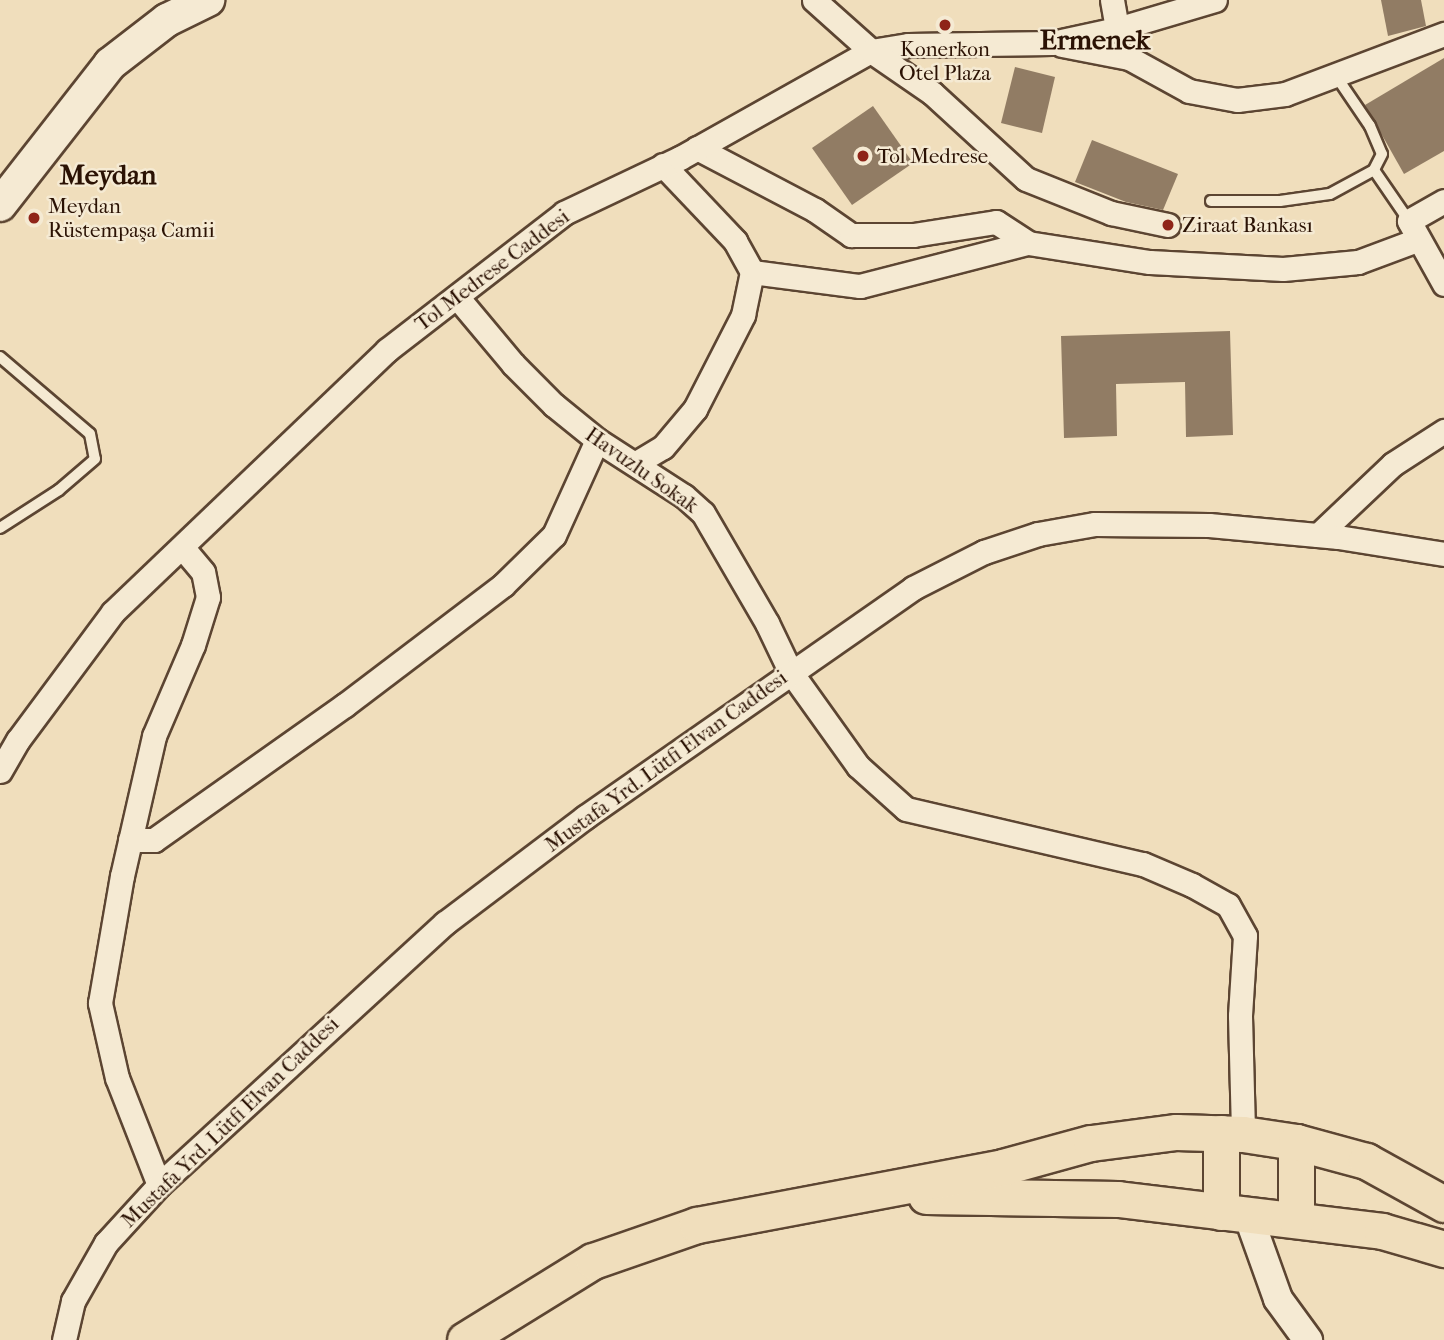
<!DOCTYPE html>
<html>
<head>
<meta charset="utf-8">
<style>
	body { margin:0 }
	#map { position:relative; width:1444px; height:1340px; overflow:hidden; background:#f0debc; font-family:"IM FELL French Canon",serif }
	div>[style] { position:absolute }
	.building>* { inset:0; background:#917c64 }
	.roads { filter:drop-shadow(2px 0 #5c4532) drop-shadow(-2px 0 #5c4532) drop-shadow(0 2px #5c4532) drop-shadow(0 -2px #5c4532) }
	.service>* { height:10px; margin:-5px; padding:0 5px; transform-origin:5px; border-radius:5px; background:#f5ead3 }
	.minor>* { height:23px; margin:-11.5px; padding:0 11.5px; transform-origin:11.5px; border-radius:11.5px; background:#f5ead3 }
	.tertiary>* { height:28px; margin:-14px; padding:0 14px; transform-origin:14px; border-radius:14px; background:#f5ead3 }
	.secondary>* { height:32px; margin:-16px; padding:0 16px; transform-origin:16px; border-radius:16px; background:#f5ead3 }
	.primary>* { height:35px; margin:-17.5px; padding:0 17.5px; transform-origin:17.5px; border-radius:17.5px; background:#f0debc }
	.dots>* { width:19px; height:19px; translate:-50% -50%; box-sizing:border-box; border:4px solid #f5ead3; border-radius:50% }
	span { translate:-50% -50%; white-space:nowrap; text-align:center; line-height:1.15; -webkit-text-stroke:5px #f5ead3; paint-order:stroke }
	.poi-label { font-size:21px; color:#2b1204 }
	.left { translate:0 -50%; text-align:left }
	.street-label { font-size:21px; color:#2b1204 }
	.district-label { font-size:28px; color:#2b1204; font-weight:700 }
</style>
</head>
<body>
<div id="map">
	<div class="building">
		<div style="clip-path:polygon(1381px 0,1421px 0,1426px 26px,1388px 36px)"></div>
		<div style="clip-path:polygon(1444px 58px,1444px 151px,1404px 174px,1365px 105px)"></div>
		<div style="clip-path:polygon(1015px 67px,1055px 77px,1042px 133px,1001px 123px)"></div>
		<div style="clip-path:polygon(873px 106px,913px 163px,852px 205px,812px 148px)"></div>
		<div style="clip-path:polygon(1092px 140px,1178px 174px,1163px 210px,1126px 202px,1075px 182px)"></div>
		<div style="clip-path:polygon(1230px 331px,1233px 435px,1186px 437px,1185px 382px,1116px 384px,1117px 436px,1064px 438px,1061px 336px)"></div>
	</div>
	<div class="roads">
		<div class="service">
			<div style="left:1336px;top:76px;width:60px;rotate:55.8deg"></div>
			<div style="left:1370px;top:126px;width:30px;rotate:67deg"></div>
			<div style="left:1382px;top:154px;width:18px;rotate:117deg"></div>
			<div style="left:1374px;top:170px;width:62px;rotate:55.5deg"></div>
			<div style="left:1211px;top:201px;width:69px"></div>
			<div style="left:1280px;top:201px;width:50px;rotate:-8deg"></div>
			<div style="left:1330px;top:194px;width:50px;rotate:-28.6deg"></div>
			<div style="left:0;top:357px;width:118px;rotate:40.5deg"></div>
			<div style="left:90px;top:434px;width:25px;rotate:79deg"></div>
			<div style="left:95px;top:459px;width:48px;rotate:139.3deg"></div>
			<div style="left:59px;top:490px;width:70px;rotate:147.2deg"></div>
		</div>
		<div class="minor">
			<div style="left:814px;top:0;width:76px;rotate:41.8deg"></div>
			<div style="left:871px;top:51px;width:37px;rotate:-9deg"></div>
			<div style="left:908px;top:45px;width:144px;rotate:-0.8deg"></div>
			<div style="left:1052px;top:43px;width:66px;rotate:-12.2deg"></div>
			<div style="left:1117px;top:29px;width:102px;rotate:-16.5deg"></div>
			<div style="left:1112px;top:0;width:29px;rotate:80deg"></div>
			<div style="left:1062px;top:45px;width:68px;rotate:11deg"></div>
			<div style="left:1129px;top:58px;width:68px;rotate:28.8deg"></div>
			<div style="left:1189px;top:91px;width:49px;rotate:10.6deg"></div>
			<div style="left:1237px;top:100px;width:48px;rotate:-7.1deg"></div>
			<div style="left:1285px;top:94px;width:170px;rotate:-20.7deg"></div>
			<div style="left:697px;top:148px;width:133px;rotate:27.7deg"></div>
			<div style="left:815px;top:210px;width:44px;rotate:34.8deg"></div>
			<div style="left:851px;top:235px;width:62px"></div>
			<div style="left:913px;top:235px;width:84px;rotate:-8.9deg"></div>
			<div style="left:996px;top:222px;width:38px;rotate:33deg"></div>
			<div style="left:1028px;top:243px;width:123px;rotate:8.9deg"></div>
			<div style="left:1150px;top:262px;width:133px;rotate:3deg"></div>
			<div style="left:1283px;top:269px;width:75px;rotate:-5.3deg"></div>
			<div style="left:1358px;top:262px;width:63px;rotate:-20.4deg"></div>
			<div style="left:663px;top:165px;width:105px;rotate:46.5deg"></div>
			<div style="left:735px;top:241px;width:35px;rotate:61deg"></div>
			<div style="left:752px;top:272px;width:109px;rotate:7.4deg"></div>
			<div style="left:860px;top:286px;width:173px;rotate:-14.4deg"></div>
			<div style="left:1444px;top:201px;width:40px;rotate:150.3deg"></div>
			<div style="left:1409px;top:221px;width:72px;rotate:60.9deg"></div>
			<div style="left:457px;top:297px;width:87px;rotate:50.1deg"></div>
			<div style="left:513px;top:364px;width:58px;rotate:45deg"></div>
			<div style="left:554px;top:405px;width:55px;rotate:39.1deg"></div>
			<div style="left:597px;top:440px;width:103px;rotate:32.8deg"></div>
			<div style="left:684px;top:496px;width:25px;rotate:42deg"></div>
			<div style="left:703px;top:513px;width:127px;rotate:59.8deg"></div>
			<div style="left:767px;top:623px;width:53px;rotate:64.4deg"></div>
			<div style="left:790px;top:671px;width:117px;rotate:54.4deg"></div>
			<div style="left:858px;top:766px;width:64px;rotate:41.9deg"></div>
			<div style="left:906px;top:809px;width:243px;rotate:13.1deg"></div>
			<div style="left:1143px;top:864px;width:53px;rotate:23.2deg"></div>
			<div style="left:1192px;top:885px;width:41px;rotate:29.1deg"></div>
			<div style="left:1228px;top:905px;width:35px;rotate:61deg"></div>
			<div style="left:1245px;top:936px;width:80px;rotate:93.6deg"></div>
			<div style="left:1240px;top:1016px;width:118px;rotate:88.5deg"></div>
			<div style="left:636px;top:463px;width:31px;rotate:-31deg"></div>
			<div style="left:663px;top:447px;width:50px;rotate:-49.9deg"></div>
			<div style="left:695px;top:409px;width:106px;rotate:-62.9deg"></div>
			<div style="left:743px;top:315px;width:44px;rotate:-78.2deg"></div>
			<div style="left:1318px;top:535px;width:103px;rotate:-43.4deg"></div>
			<div style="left:1393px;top:464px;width:61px;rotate:-32.9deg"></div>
			<div style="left:0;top:771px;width:36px;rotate:-60deg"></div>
			<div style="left:18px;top:740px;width:159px;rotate:-53.4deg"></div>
			<div style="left:113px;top:612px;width:379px;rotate:-43.7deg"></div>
			<div style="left:387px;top:350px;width:224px;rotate:-37.7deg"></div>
			<div style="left:564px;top:213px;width:128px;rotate:-25.4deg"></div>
			<div style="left:680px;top:158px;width:219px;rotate:-29.3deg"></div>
			<div style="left:871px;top:51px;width:74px;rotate:34.5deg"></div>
			<div style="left:932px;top:93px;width:127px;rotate:42.5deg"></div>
			<div style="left:1026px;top:179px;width:92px;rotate:21.8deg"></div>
			<div style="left:1111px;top:213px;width:58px;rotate:11.9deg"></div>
			<div style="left:130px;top:840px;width:24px"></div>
			<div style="left:154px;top:840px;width:234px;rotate:-35.3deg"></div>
			<div style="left:345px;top:705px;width:198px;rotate:-37.2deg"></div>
			<div style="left:503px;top:585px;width:71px;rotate:-44.4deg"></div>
			<div style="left:554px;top:535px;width:104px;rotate:-65.6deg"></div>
			<div style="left:159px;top:1185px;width:115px;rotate:-111.4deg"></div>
			<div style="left:117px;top:1078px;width:77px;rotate:-102.8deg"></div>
			<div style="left:100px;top:1003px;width:129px;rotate:-80.2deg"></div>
			<div style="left:122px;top:876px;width:144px;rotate:-77.1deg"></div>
			<div style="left:154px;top:736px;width:99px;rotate:-66.8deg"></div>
			<div style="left:193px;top:645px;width:50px;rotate:-72.6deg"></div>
			<div style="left:208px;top:597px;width:25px;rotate:-101deg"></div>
			<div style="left:203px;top:572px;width:31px;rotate:-130deg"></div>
			<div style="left:64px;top:1340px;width:40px;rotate:-77deg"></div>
			<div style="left:73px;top:1301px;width:67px;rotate:-60.4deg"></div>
			<div style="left:106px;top:1243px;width:79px;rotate:-47.6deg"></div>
			<div style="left:159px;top:1185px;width:388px;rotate:-42.5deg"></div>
			<div style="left:445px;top:923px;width:176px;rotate:-37.1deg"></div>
			<div style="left:585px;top:817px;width:400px;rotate:-34.9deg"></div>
			<div style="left:913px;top:588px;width:80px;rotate:-26.9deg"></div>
			<div style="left:984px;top:552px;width:57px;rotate:-18.4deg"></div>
			<div style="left:1038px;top:534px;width:58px;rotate:-10deg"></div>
			<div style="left:1095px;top:524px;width:114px;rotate:0.5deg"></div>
			<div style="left:1209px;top:525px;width:130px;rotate:5.3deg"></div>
			<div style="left:1338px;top:537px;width:107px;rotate:9.1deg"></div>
		</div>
		<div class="tertiary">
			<div style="left:1248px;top:1215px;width:89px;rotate:70.3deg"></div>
			<div style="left:1278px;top:1299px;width:51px;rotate:53.8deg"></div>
		</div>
		<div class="secondary">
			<div style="left:0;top:205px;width:179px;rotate:-52deg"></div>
			<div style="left:110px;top:64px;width:72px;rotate:-37.7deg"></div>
			<div style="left:167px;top:20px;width:46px;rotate:-26deg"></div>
		</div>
		<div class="primary">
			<div style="left:926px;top:1196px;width:192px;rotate:0.9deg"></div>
			<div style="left:1118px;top:1199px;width:266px;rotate:6.9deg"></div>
			<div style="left:1382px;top:1231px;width:65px;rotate:16.2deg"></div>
			<div style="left:1221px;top:1212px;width:79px;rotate:-90deg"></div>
			<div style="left:1296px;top:1220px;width:78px;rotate:-90deg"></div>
			<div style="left:465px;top:1340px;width:150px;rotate:-31.7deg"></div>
			<div style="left:593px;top:1261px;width:110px;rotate:-19.1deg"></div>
			<div style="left:697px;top:1225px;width:311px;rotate:-10.7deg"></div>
			<div style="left:1003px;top:1167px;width:91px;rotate:-15.3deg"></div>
			<div style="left:1091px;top:1143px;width:86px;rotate:-7.4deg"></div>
			<div style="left:1176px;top:1132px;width:67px;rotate:1.7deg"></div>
			<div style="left:1243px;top:1134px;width:54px;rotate:8.6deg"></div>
			<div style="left:1296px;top:1142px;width:73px;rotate:15.2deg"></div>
			<div style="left:1366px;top:1161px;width:89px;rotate:28.9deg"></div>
		</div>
	</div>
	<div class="dots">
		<div style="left:945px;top:25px;background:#8f2418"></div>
		<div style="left:863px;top:156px;background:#8f2418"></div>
		<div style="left:34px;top:218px;background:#8f2418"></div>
		<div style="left:1168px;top:225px;background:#8f2418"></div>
	</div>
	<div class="poi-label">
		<span style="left:945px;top:61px">Konerkon<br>Otel Plaza</span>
		<span class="left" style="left:877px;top:156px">Tol Medrese</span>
		<span class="left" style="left:48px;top:218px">Meydan<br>Rüstempaşa Camii</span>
		<span class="left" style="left:1182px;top:225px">Ziraat Bankası</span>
	</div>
	<div class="street-label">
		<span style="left:492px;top:270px;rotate:-37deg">Tol Medrese Caddesi</span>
		<span style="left:642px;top:470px;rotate:35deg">Havuzlu Sokak</span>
		<span style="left:666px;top:761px;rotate:-36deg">Mustafa Yrd. Lütfi Elvan Caddesi</span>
		<span style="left:230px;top:1122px;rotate:-44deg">Mustafa Yrd. Lütfi Elvan Caddesi</span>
	</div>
	<div class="district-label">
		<span style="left:1095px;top:40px">Ermenek</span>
		<span style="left:108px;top:175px">Meydan</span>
	</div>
</div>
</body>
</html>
